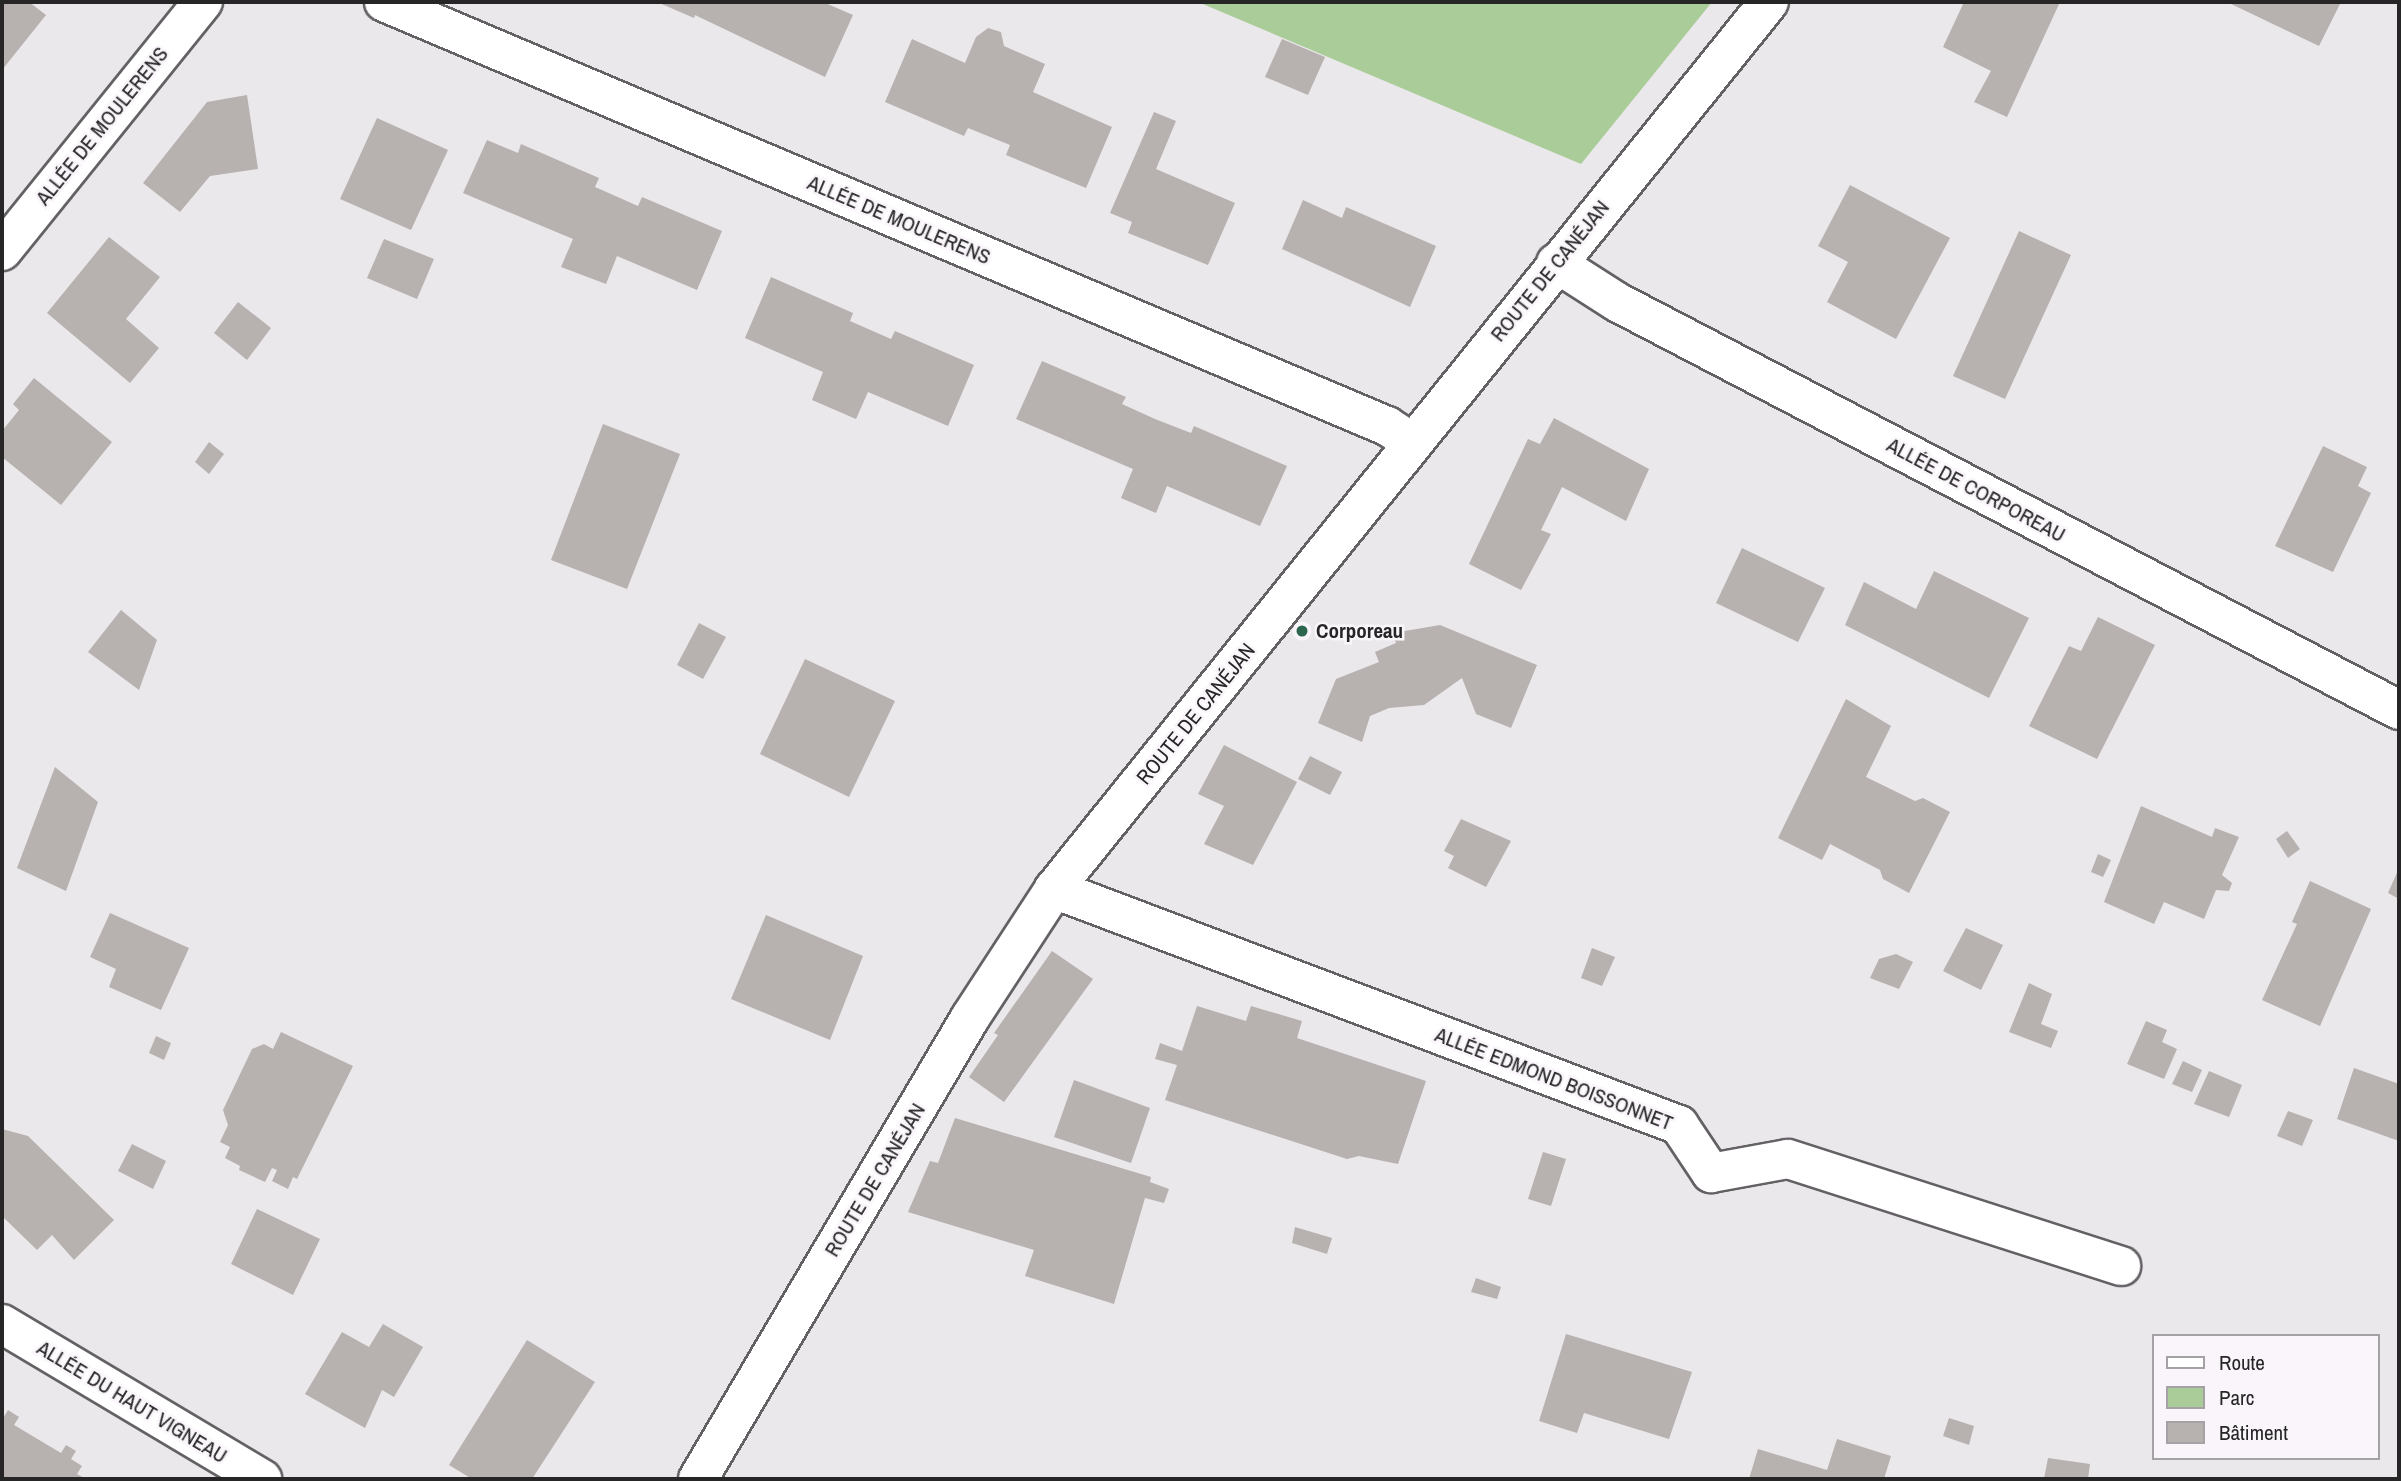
<!DOCTYPE html>
<html>
<head>
<meta charset="utf-8">
<style>
	body { margin:0 }
	#map { position:relative; width:2401px; height:1481px; overflow:hidden; background:#ebe8ec; font-family:"Archivo Narrow",sans-serif }
	div>[style] { position:absolute }
	.green>* { inset:0; background:#aacc98 }
	.building>* { inset:0; background:#b7b1af }
	.roads { filter:drop-shadow(2px 0 #646165) drop-shadow(-2px 0 #646165) drop-shadow(0 2px #646165) drop-shadow(0 -2px #646165) }
	.minor>* { height:38px; margin:-19px; padding:0 19px; transform-origin:19px; border-radius:19px; background:#fff }
	.tertiary>* { height:38px; margin:-19px; padding:0 19px; transform-origin:19px; border-radius:19px; background:#fff }
	.dots>* { width:19px; height:19px; translate:-50% -50%; box-sizing:border-box; border:4px solid #f9f5fa; border-radius:50% }
	span { translate:-50% -50%; white-space:nowrap; text-align:center; line-height:1.15; -webkit-text-stroke:5px #f9f5fa; paint-order:stroke }
	.street-label { font-size:21px; color:#272627 }
	.poi-label { font-size:21px; color:#272627; font-weight:700 }
	.left { translate:0 -50%; text-align:left }
	.frame { position:absolute; inset:0; border:4px solid #272627; pointer-events:none }
	.legend { position:absolute; left:2152px; top:1334px; width:228px; height:126px; box-sizing:border-box; background:#f9f5fa; border:2px solid #a5a2a6; margin:0; padding:9px 12px; list-style:none; font-size:21px; color:#272627 }
	.legend li { display:flex; align-items:center; gap:14px; height:35px }
	.legend b { width:35px; border:2px solid #a5a2a6 }
</style>
</head>
<body>
<div id="map">
	<div class="green">
		<div style="clip-path:polygon(1198px 2px,1712px 2px,1581px 164px)"></div>
	</div>
	<div class="building">
		<div style="clip-path:polygon(2px 2px,29px 2px,46px 15px,2px 70px)"></div>
		<div style="clip-path:polygon(657px 2px,823px 2px,853px 15px,825px 77px,695px 15px,694px 18px)"></div>
		<div style="clip-path:polygon(1964px 2px,2060px 2px,2007px 117px,1974px 102px,1991px 71px,1943px 47px)"></div>
		<div style="clip-path:polygon(2227px 2px,2341px 2px,2319px 46px)"></div>
		<div style="clip-path:polygon(988px 28px,1001px 32px,1004px 46px,1045px 64px,1033px 92px,1112px 127px,1086px 188px,1006px 155px,1010px 145px,968px 128px,964px 136px,885px 102px,912px 39px,965px 63px,976px 37px)"></div>
		<div style="clip-path:polygon(1282px 39px,1325px 57px,1308px 95px,1265px 77px)"></div>
		<div style="clip-path:polygon(247px 95px,258px 169px,210px 176px,180px 212px,143px 183px,207px 102px)"></div>
		<div style="clip-path:polygon(1154px 112px,1176px 121px,1156px 169px,1235px 203px,1208px 265px,1128px 233px,1132px 222px,1110px 213px)"></div>
		<div style="clip-path:polygon(377px 118px,448px 150px,411px 230px,340px 199px)"></div>
		<div style="clip-path:polygon(487px 140px,518px 153px,521px 144px,599px 178px,595px 187px,638px 206px,642px 197px,722px 231px,697px 290px,617px 256px,606px 284px,561px 267px,573px 239px,463px 193px)"></div>
		<div style="clip-path:polygon(1850px 185px,1950px 238px,1896px 339px,1827px 302px,1848px 262px,1818px 246px)"></div>
		<div style="clip-path:polygon(1303px 200px,1342px 218px,1346px 207px,1436px 246px,1410px 307px,1282px 249px)"></div>
		<div style="clip-path:polygon(2019px 231px,2071px 255px,2005px 399px,1953px 376px)"></div>
		<div style="clip-path:polygon(109px 237px,160px 277px,126px 319px,159px 348px,130px 383px,47px 313px)"></div>
		<div style="clip-path:polygon(384px 239px,434px 259px,417px 299px,367px 278px)"></div>
		<div style="clip-path:polygon(771px 277px,853px 313px,850px 321px,891px 339px,895px 331px,974px 365px,948px 426px,868px 392px,856px 419px,812px 400px,823px 372px,745px 338px)"></div>
		<div style="clip-path:polygon(238px 302px,271px 328px,247px 360px,214px 333px)"></div>
		<div style="clip-path:polygon(1042px 361px,1126px 397px,1122px 404px,1155px 419px,1191px 433px,1194px 426px,1287px 466px,1260px 526px,1167px 486px,1156px 513px,1121px 498px,1133px 469px,1016px 419px)"></div>
		<div style="clip-path:polygon(34px 378px,112px 442px,61px 505px,2px 457px,2px 431px,19px 410px,13px 404px)"></div>
		<div style="clip-path:polygon(1554px 418px,1649px 469px,1626px 521px,1562px 487px,1541px 530px,1551px 534px,1521px 590px,1469px 564px,1528px 439px,1540px 444px)"></div>
		<div style="clip-path:polygon(603px 424px,680px 454px,627px 589px,551px 560px)"></div>
		<div style="clip-path:polygon(209px 442px,224px 454px,209px 474px,195px 462px)"></div>
		<div style="clip-path:polygon(2323px 446px,2367px 467px,2358px 486px,2371px 493px,2333px 572px,2275px 546px)"></div>
		<div style="clip-path:polygon(1742px 548px,1825px 588px,1798px 642px,1716px 603px)"></div>
		<div style="clip-path:polygon(1934px 571px,2029px 618px,1989px 698px,1845px 625px,1864px 582px,1916px 609px)"></div>
		<div style="clip-path:polygon(121px 610px,157px 640px,139px 690px,88px 652px)"></div>
		<div style="clip-path:polygon(2098px 617px,2155px 645px,2097px 759px,2029px 726px,2069px 646px,2081px 651px)"></div>
		<div style="clip-path:polygon(699px 623px,726px 637px,703px 679px,677px 665px)"></div>
		<div style="clip-path:polygon(1440px 625px,1537px 665px,1511px 728px,1476px 714px,1462px 678px,1424px 705px,1389px 708px,1370px 716px,1362px 742px,1318px 723px,1336px 679px,1379px 662px,1375px 652px,1396px 643px,1393px 633px)"></div>
		<div style="clip-path:polygon(805px 659px,895px 701px,849px 797px,760px 754px)"></div>
		<div style="clip-path:polygon(1846px 699px,1891px 726px,1866px 777px,1915px 801px,1923px 798px,1950px 812px,1909px 893px,1883px 879px,1880px 870px,1830px 844px,1822px 860px,1778px 838px)"></div>
		<div style="clip-path:polygon(1224px 745px,1297px 782px,1253px 865px,1204px 844px,1224px 806px,1198px 794px)"></div>
		<div style="clip-path:polygon(1310px 756px,1342px 772px,1330px 795px,1298px 779px)"></div>
		<div style="clip-path:polygon(55px 767px,98px 802px,66px 891px,17px 868px)"></div>
		<div style="clip-path:polygon(2141px 806px,2212px 837px,2215px 828px,2239px 837px,2222px 875px,2232px 883px,2229px 891px,2216px 890px,2204px 919px,2164px 902px,2154px 924px,2104px 902px)"></div>
		<div style="clip-path:polygon(1461px 819px,1511px 841px,1486px 887px,1448px 868px,1454px 856px,1444px 851px)"></div>
		<div style="clip-path:polygon(2287px 831px,2300px 849px,2288px 858px,2276px 839px)"></div>
		<div style="clip-path:polygon(2098px 854px,2111px 860px,2103px 877px,2091px 872px)"></div>
		<div style="clip-path:polygon(2399px 868px,2399px 899px,2388px 893px)"></div>
		<div style="clip-path:polygon(2310px 881px,2371px 909px,2320px 1026px,2262px 1000px,2297px 924px,2292px 922px)"></div>
		<div style="clip-path:polygon(110px 913px,189px 948px,161px 1010px,109px 987px,116px 969px,90px 957px)"></div>
		<div style="clip-path:polygon(766px 915px,863px 956px,830px 1040px,731px 999px)"></div>
		<div style="clip-path:polygon(1966px 928px,2003px 945px,1981px 990px,1943px 971px)"></div>
		<div style="clip-path:polygon(1592px 948px,1615px 957px,1602px 986px,1581px 978px)"></div>
		<div style="clip-path:polygon(1052px 951px,1093px 979px,1004px 1102px,969px 1077px,998px 1035px,994px 1033px)"></div>
		<div style="clip-path:polygon(1896px 954px,1913px 962px,1899px 989px,1870px 978px,1879px 959px)"></div>
		<div style="clip-path:polygon(2029px 983px,2052px 994px,2041px 1024px,2058px 1031px,2051px 1048px,2009px 1032px)"></div>
		<div style="clip-path:polygon(1197px 1006px,1246px 1021px,1251px 1006px,1302px 1021px,1297px 1038px,1426px 1081px,1398px 1164px,1359px 1156px,1347px 1159px,1165px 1100px,1177px 1065px,1155px 1059px,1160px 1043px,1182px 1051px)"></div>
		<div style="clip-path:polygon(2146px 1021px,2167px 1030px,2162px 1042px,2177px 1049px,2164px 1079px,2127px 1064px)"></div>
		<div style="clip-path:polygon(281px 1032px,353px 1066px,297px 1179px,293px 1177px,288px 1189px,272px 1181px,277px 1170px,272px 1168px,265px 1182px,239px 1170px,240px 1166px,225px 1158px,230px 1147px,220px 1142px,228px 1125px,223px 1110px,252px 1049px,264px 1044px,273px 1049px)"></div>
		<div style="clip-path:polygon(156px 1036px,171px 1043px,164px 1060px,149px 1053px)"></div>
		<div style="clip-path:polygon(2183px 1061px,2202px 1070px,2192px 1092px,2172px 1084px)"></div>
		<div style="clip-path:polygon(2354px 1068px,2399px 1084px,2399px 1141px,2337px 1119px)"></div>
		<div style="clip-path:polygon(2209px 1071px,2242px 1085px,2229px 1117px,2194px 1104px)"></div>
		<div style="clip-path:polygon(1074px 1080px,1150px 1108px,1131px 1163px,1054px 1137px)"></div>
		<div style="clip-path:polygon(2288px 1111px,2313px 1120px,2302px 1146px,2277px 1136px)"></div>
		<div style="clip-path:polygon(955px 1118px,1151px 1177px,1150px 1182px,1169px 1189px,1164px 1203px,1145px 1198px,1114px 1304px,1025px 1276px,1034px 1250px,908px 1212px,930px 1161px,938px 1163px)"></div>
		<div style="clip-path:polygon(2px 1129px,28px 1136px,114px 1220px,74px 1260px,52px 1235px,37px 1250px,2px 1216px)"></div>
		<div style="clip-path:polygon(132px 1144px,166px 1161px,153px 1189px,118px 1171px)"></div>
		<div style="clip-path:polygon(1543px 1152px,1566px 1159px,1551px 1206px,1528px 1199px)"></div>
		<div style="clip-path:polygon(257px 1209px,320px 1239px,293px 1295px,231px 1264px)"></div>
		<div style="clip-path:polygon(1295px 1227px,1332px 1238px,1327px 1254px,1292px 1243px)"></div>
		<div style="clip-path:polygon(1476px 1278px,1501px 1287px,1497px 1299px,1471px 1292px)"></div>
		<div style="clip-path:polygon(383px 1324px,423px 1347px,394px 1397px,382px 1390px,365px 1428px,305px 1394px,342px 1332px,369px 1347px)"></div>
		<div style="clip-path:polygon(1566px 1334px,1692px 1372px,1669px 1439px,1584px 1413px,1577px 1433px,1539px 1421px)"></div>
		<div style="clip-path:polygon(527px 1340px,595px 1382px,532px 1479px,472px 1479px,449px 1465px)"></div>
		<div style="clip-path:polygon(8px 1410px,19px 1417px,14px 1425px,61px 1453px,66px 1445px,76px 1451px,71px 1459px,82px 1466px,77px 1474px,86px 1479px,2px 1479px,2px 1420px)"></div>
		<div style="clip-path:polygon(1949px 1418px,1974px 1426px,1969px 1445px,1943px 1436px)"></div>
		<div style="clip-path:polygon(1837px 1439px,1891px 1456px,1884px 1479px,1749px 1479px,1758px 1449px,1827px 1470px)"></div>
		<div style="clip-path:polygon(2048px 1458px,2090px 1464px,2088px 1479px,2044px 1479px)"></div>
	</div>
	<div class="roads">
		<div class="minor">
			<div style="left:384px;top:2px;width:1089px;rotate:22.92deg"></div>
			<div style="left:1387px;top:426px;width:30px;rotate:33deg"></div>
			<div style="left:2px;top:251px;width:320px;rotate:-51.1deg"></div>
			<div style="left:1556px;top:263px;width:72px;rotate:32.6deg"></div>
			<div style="left:1617px;top:302px;width:882px;rotate:27.55deg"></div>
			<div style="left:1054px;top:889px;width:668px;rotate:20.69deg"></div>
			<div style="left:1679px;top:1125px;width:58px;rotate:56.3deg"></div>
			<div style="left:1711px;top:1173px;width:78px;rotate:-10.3deg"></div>
			<div style="left:1788px;top:1159px;width:350px;rotate:17.8deg"></div>
			<div style="left:2px;top:1324px;width:303px;rotate:30.8deg"></div>
		</div>
		<div class="tertiary">
			<div style="left:698px;top:1479px;width:535px;rotate:-59.46deg"></div>
			<div style="left:970px;top:1018px;width:154px;rotate:-56.9deg"></div>
			<div style="left:1054px;top:889px;width:1139px;rotate:-51.13deg"></div>
		</div>
	</div>
	<div class="dots">
		<div style="left:1302px;top:631px;background:#2d664e"></div>
	</div>
	<div class="street-label">
		<span style="left:102px;top:126px;rotate:-51deg">ALLÉE DE MOULERENS</span>
		<span style="left:899px;top:220px;rotate:23deg">ALLÉE DE MOULERENS</span>
		<span style="left:1550px;top:271px;rotate:-51deg">ROUTE DE CANÉJAN</span>
		<span style="left:1976px;top:490px;rotate:28deg">ALLÉE DE CORPOREAU</span>
		<span style="left:1196px;top:714px;rotate:-51deg">ROUTE DE CANÉJAN</span>
		<span style="left:1554px;top:1079px;rotate:21deg">ALLÉE EDMOND BOISSONNET</span>
		<span style="left:875px;top:1180px;rotate:-59deg">ROUTE DE CANÉJAN</span>
		<span style="left:132px;top:1402px;rotate:31deg">ALLÉE DU HAUT VIGNEAU</span>
	</div>
	<div class="poi-label">
		<span class="left" style="left:1316px;top:631px">Corporeau</span>
	</div>
	<div class="frame"></div>
	<ul class="legend">
	<li><b style="height:9px;background:#fff"></b>Route</li>
	<li><b style="height:19px;background:#aacc98"></b>Parc</li>
	<li><b style="height:19px;background:#b7b1af"></b>Bâtiment</li>
	</ul>
</div>
</body>
</html>
